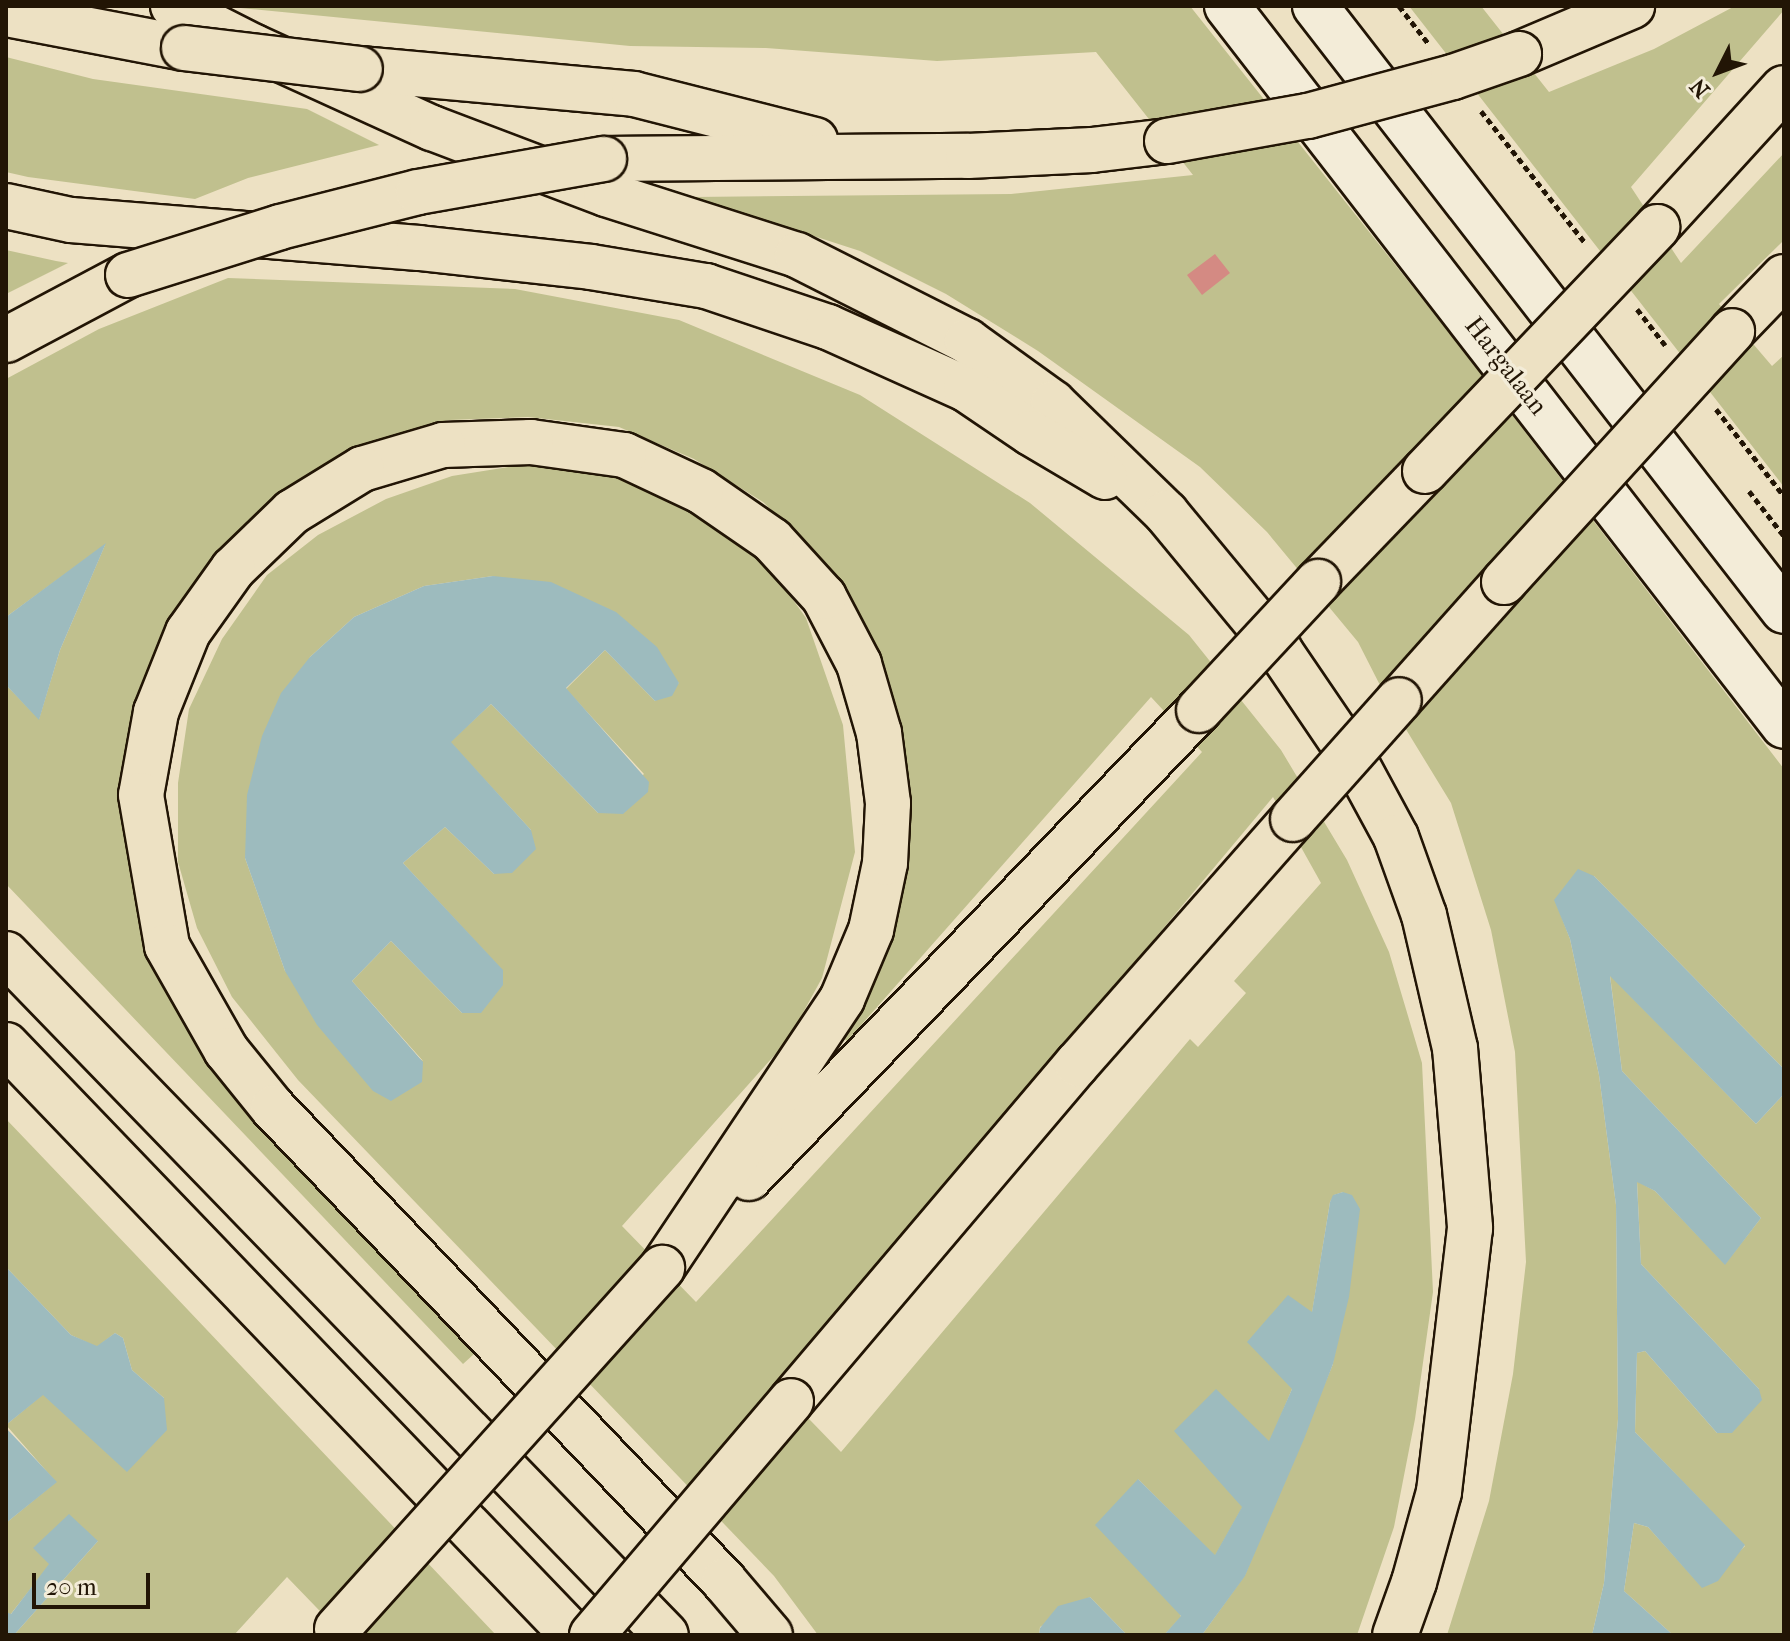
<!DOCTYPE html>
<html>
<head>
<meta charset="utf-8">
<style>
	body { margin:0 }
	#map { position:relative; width:1790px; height:1641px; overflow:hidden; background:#ede1c3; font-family:"IM FELL French Canon",serif }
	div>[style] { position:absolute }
	.green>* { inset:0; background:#c0c08e }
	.water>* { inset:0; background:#9dbbbe }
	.building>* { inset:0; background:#d48a83 }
	.path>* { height:5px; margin-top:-2.5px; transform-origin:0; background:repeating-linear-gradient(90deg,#221505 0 6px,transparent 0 10px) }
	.roads { filter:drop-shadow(2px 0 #221505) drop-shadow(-2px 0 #221505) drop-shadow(0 2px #221505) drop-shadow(0 -2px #221505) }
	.secondary>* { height:44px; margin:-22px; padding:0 22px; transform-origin:22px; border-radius:22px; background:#f3ecd8 }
	.highway>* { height:44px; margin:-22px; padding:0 22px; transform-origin:22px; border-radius:22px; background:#ede1c3 }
	.bridges { filter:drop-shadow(2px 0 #221505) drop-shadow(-2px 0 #221505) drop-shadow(0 2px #221505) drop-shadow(0 -2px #221505) }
	.highway-bridge>* { height:44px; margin:-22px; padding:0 22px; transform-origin:22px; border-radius:22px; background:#ede1c3 }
	span { translate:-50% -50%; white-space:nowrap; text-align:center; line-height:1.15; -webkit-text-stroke:7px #f3ecd8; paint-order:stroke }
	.street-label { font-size:26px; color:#221505 }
	.frame { position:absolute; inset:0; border:8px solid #221505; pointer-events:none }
	.north { position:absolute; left:1678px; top:32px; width:80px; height:80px; -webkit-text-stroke:6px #f3ecd8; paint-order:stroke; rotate:228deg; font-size:22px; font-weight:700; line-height:32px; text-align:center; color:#221505 }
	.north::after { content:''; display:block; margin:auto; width:28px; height:36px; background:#221505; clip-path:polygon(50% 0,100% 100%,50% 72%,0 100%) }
	.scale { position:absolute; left:32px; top:1573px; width:118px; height:36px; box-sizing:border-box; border:4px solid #221505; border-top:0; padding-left:10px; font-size:24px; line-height:28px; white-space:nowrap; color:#221505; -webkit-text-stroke:6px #f3ecd8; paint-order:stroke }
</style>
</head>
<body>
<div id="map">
	<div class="green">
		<div style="clip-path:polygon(220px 6px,1190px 6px,1443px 325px,1784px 769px,1784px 1069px,1594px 876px,1555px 900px,1570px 939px,1599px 1075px,1616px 1205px,1618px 1419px,1604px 1583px,1592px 1635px,1447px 1635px,1489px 1501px,1513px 1374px,1526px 1262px,1515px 1052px,1491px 930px,1451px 803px,1385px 695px,1358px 642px,1267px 532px,1200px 467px,1038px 351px,946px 294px,860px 251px,693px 197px,1011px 194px,1193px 175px,1096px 52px,937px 61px,766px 48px,630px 46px)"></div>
		<div style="clip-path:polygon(1409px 6px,1481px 6px,1549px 92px,1654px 49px,1735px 6px,1784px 6px,1784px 10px,1631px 187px,1681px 263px,1784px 153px,1784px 240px,1719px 304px,1772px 366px,1784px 355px,1784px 487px)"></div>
		<div style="clip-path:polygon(6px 57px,93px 79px,307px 109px,379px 145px,248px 178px,195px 199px,28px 177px,6px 172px)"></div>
		<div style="clip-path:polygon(6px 250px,56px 261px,68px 263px,6px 294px)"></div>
		<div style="clip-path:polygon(evenodd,228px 278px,515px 289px,679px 320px,860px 395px,1030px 503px,1189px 635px,1281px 750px,1347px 860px,1389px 952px,1422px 1063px,1433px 1292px,1415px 1419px,1394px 1527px,1357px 1635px,1202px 1635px,1245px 1575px,1333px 1364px,1343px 1192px,1334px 1195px,1330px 1202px,1312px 1313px,1292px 1389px,1242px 1508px,1215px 1556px,1138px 1479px,1181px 1617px,1164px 1635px,1127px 1635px,1090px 1597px,1040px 1627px,1039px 1635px,818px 1635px,774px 1576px,298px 1080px,232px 997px,197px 928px,178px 862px,178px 783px,189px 709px,222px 639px,267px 575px,318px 535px,386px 499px,452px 476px,539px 462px,623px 476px,699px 508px,762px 556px,806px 618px,843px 725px,855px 852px,822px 978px,788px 1040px,622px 1226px,696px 1302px,1202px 752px,1151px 697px,847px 1041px,838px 1034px,905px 861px,908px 781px,894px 709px,858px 610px,816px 553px,763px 502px,694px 459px,619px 427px,528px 417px,449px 420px,385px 438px,301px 481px,258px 514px,214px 559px,123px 809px,221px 1072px,335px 1207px,474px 1354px,463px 1364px,6px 884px,6px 685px,39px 719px,60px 650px,105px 545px,6px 617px,6px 379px,99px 329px,228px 278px,493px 576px,679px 683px,655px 701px,605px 650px,566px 689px,644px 774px,598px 813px,491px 704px,450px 742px,531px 830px,494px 874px,445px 827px,403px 863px,503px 971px,462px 1013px,391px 941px,352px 981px,423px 1061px,285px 971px,245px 858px,310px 657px,354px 617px,424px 586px,493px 576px,228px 278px,1273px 797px,1321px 883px,1234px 981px,1246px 993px,1198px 1047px,1190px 1039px,841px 1452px,779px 1388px,1273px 797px)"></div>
		<div style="clip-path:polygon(1610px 975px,1756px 1124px,1784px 1094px,1784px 1635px,1673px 1635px,1624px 1591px,1634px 1523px,1648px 1527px,1702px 1587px,1745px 1546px,1635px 1432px,1637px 1353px,1645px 1351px,1717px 1433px,1759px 1389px,1641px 1264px,1637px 1181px,1655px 1191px,1725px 1264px,1761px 1218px,1622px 1071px)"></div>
		<div style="clip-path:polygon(6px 1119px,134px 1253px,496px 1635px,343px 1635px,287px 1577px,234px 1635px,14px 1635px,98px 1541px,34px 1547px,50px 1564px,10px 1615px,6px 1612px,6px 1523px,56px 1482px,6px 1425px,42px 1395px,164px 1398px,132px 1370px,123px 1338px,115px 1333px,97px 1347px,71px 1335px,6px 1267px)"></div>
	</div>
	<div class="water">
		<div style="clip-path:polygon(106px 543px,60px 650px,39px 720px,6px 685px,6px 617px)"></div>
		<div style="clip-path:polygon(493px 576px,551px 582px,616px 612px,657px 647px,679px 683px,672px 696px,655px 701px,605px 650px,566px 688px,649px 782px,648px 792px,623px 814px,598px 813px,491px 704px,451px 742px,531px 830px,536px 849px,512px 873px,494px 874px,445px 827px,403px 863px,503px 970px,503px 985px,481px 1013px,462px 1013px,391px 941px,352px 981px,423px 1062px,422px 1082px,391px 1101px,373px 1091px,317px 1025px,285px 971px,245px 858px,247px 795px,262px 736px,281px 693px,310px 657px,354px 617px,424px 586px)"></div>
		<div style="clip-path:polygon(1578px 869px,1594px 876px,1784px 1069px,1784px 1094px,1756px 1124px,1610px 976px,1622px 1071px,1761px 1218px,1725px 1265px,1655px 1191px,1637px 1182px,1641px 1264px,1759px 1389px,1762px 1400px,1732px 1433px,1717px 1433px,1645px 1351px,1637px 1353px,1635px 1432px,1745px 1545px,1718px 1581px,1702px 1588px,1648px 1527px,1634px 1523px,1624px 1591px,1673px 1635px,1592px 1635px,1604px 1583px,1618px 1419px,1616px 1205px,1599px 1075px,1570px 939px,1554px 900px)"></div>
		<div style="clip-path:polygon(1343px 1192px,1352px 1195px,1360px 1209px,1349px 1297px,1333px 1364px,1304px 1439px,1245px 1576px,1202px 1635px,1164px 1635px,1181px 1616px,1095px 1525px,1138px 1479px,1215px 1555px,1242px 1507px,1174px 1431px,1216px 1389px,1269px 1441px,1292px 1389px,1247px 1342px,1288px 1295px,1312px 1312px,1330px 1202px,1333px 1195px)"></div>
		<div style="clip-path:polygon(6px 1267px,71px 1335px,97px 1346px,115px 1333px,123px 1338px,132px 1370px,164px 1398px,167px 1430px,127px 1472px,43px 1395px,6px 1425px)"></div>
		<div style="clip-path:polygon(6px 1428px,57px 1482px,6px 1523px)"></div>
		<div style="clip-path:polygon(69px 1514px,98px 1541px,14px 1635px,6px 1635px,6px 1612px,11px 1614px,49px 1564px,33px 1548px)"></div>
		<div style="clip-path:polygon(1090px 1597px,1127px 1635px,1039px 1635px,1040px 1628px,1058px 1606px)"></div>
	</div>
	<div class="building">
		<div style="clip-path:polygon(1215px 254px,1230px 273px,1202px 295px,1187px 275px)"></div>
	</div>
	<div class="path">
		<div style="left:1399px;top:6px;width:47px;rotate:51.9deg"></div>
		<div style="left:1481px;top:111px;width:169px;rotate:51.7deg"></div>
		<div style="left:1637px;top:309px;width:46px;rotate:52.1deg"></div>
		<div style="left:1716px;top:409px;width:110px;rotate:52deg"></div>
		<div style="left:1749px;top:491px;width:57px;rotate:52.1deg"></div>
	</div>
	<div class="roads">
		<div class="secondary">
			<div style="left:1227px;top:6px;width:910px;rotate:52.27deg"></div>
			<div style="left:1315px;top:6px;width:765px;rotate:52.22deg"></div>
		</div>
		<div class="highway">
			<div style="left:173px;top:6px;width:91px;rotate:26.8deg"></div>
			<div style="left:254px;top:47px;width:196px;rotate:24.5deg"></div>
			<div style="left:432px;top:128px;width:186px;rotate:20.8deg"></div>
			<div style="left:606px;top:194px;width:201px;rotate:17.7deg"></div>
			<div style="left:797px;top:255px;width:191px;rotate:26.8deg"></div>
			<div style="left:967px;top:341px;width:106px;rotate:35.8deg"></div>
			<div style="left:1053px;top:403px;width:158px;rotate:44.2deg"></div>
			<div style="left:1166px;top:513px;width:179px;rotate:50.4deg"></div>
			<div style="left:1280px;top:651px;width:135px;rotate:55.8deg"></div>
			<div style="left:1356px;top:763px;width:84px;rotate:61.6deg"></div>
			<div style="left:1396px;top:837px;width:83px;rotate:70.3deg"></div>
			<div style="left:1424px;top:915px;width:137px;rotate:76.9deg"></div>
			<div style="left:1455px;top:1048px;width:181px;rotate:85.2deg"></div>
			<div style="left:1470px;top:1228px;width:266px;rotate:96.7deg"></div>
			<div style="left:1439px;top:1492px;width:93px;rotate:105.5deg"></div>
			<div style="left:1414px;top:1582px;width:56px;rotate:109.7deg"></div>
			<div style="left:6px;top:14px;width:181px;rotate:10.8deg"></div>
			<div style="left:1519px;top:54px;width:123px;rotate:-23deg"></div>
			<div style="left:360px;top:69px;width:275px;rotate:5.2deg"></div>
			<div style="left:634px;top:94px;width:187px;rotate:14.3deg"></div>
			<div style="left:604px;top:159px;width:364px;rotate:-0.5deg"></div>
			<div style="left:968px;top:156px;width:124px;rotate:-2.8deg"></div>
			<div style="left:1092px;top:150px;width:76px;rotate:-6.8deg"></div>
			<div style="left:6px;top:206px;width:66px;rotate:12.2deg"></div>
			<div style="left:71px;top:220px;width:349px;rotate:4.6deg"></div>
			<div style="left:419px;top:248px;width:173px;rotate:6.3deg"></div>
			<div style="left:591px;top:267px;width:117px;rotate:9.4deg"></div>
			<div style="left:706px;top:286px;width:129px;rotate:18.6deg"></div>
			<div style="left:828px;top:327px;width:151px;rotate:24.2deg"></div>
			<div style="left:966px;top:389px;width:78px;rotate:34.1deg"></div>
			<div style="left:1031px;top:433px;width:86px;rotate:30.7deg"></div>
			<div style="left:1657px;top:227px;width:188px;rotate:-47.6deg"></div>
			<div style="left:1732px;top:331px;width:75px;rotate:-46.1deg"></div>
			<div style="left:6px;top:340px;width:138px;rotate:-28deg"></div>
			<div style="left:1318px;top:582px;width:154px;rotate:-46.1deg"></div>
			<div style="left:1399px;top:700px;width:158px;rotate:-48.3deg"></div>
			<div style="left:6px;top:954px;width:948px;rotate:45.9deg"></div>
			<div style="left:6px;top:1045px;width:818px;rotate:46.14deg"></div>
			<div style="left:749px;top:1178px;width:649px;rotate:-46.12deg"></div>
			<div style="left:662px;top:1268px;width:324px;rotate:-56.2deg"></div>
			<div style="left:842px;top:999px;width:75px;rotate:-67.2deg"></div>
			<div style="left:871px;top:930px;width:68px;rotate:-78.2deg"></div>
			<div style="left:885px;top:863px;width:60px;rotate:-87.1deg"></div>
			<div style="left:888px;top:803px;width:71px;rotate:-97.3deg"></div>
			<div style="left:879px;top:733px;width:72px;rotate:-106.2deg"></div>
			<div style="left:859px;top:664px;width:76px;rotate:-117.6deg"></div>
			<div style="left:824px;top:597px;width:77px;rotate:-132.4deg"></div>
			<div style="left:772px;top:540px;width:86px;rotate:-145.4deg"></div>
			<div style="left:701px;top:491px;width:85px;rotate:-154.9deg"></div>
			<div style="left:624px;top:455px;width:94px;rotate:-172deg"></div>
			<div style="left:531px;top:442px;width:88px;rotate:178deg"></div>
			<div style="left:443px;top:445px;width:84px;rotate:163.5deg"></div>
			<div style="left:362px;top:469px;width:82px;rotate:148.4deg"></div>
			<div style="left:292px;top:512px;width:82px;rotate:136deg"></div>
			<div style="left:233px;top:569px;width:77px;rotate:125.5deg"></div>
			<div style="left:188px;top:632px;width:86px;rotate:111.8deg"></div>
			<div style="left:156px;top:712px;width:84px;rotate:100.2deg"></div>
			<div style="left:141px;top:795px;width:153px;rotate:80.2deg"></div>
			<div style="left:167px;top:946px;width:120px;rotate:60.4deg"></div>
			<div style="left:226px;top:1050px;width:75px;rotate:51deg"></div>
			<div style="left:273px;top:1108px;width:654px;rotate:46.36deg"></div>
			<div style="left:724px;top:1581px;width:71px;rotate:49.6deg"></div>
			<div style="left:791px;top:1401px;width:442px;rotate:-49.7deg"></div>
			<div style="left:1077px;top:1064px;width:327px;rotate:-48.6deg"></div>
		</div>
	</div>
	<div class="bridges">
		<div class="highway-bridge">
			<div style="left:184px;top:48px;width:177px;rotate:6.8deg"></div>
			<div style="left:1167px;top:141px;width:143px;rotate:-10.1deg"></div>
			<div style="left:1308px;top:116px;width:150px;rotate:-15.1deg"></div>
			<div style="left:1453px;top:77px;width:70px;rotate:-19.2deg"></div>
			<div style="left:128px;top:275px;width:159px;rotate:-17.5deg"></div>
			<div style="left:280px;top:227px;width:142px;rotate:-14.2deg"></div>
			<div style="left:418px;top:192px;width:189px;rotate:-10.1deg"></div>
			<div style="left:1425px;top:471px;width:337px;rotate:-46.4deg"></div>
			<div style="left:1504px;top:582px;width:339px;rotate:-47.7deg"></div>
			<div style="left:1199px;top:710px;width:175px;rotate:-47.1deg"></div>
			<div style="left:1293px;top:819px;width:159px;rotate:-48.3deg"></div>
			<div style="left:337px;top:1629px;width:486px;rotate:-48deg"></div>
			<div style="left:592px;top:1635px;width:307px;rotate:-49.6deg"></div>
		</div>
	</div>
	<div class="street-label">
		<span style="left:1506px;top:366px;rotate:52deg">Hargalaan</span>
	</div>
	<div class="frame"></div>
	<div class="north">N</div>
	<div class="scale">20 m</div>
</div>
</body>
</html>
